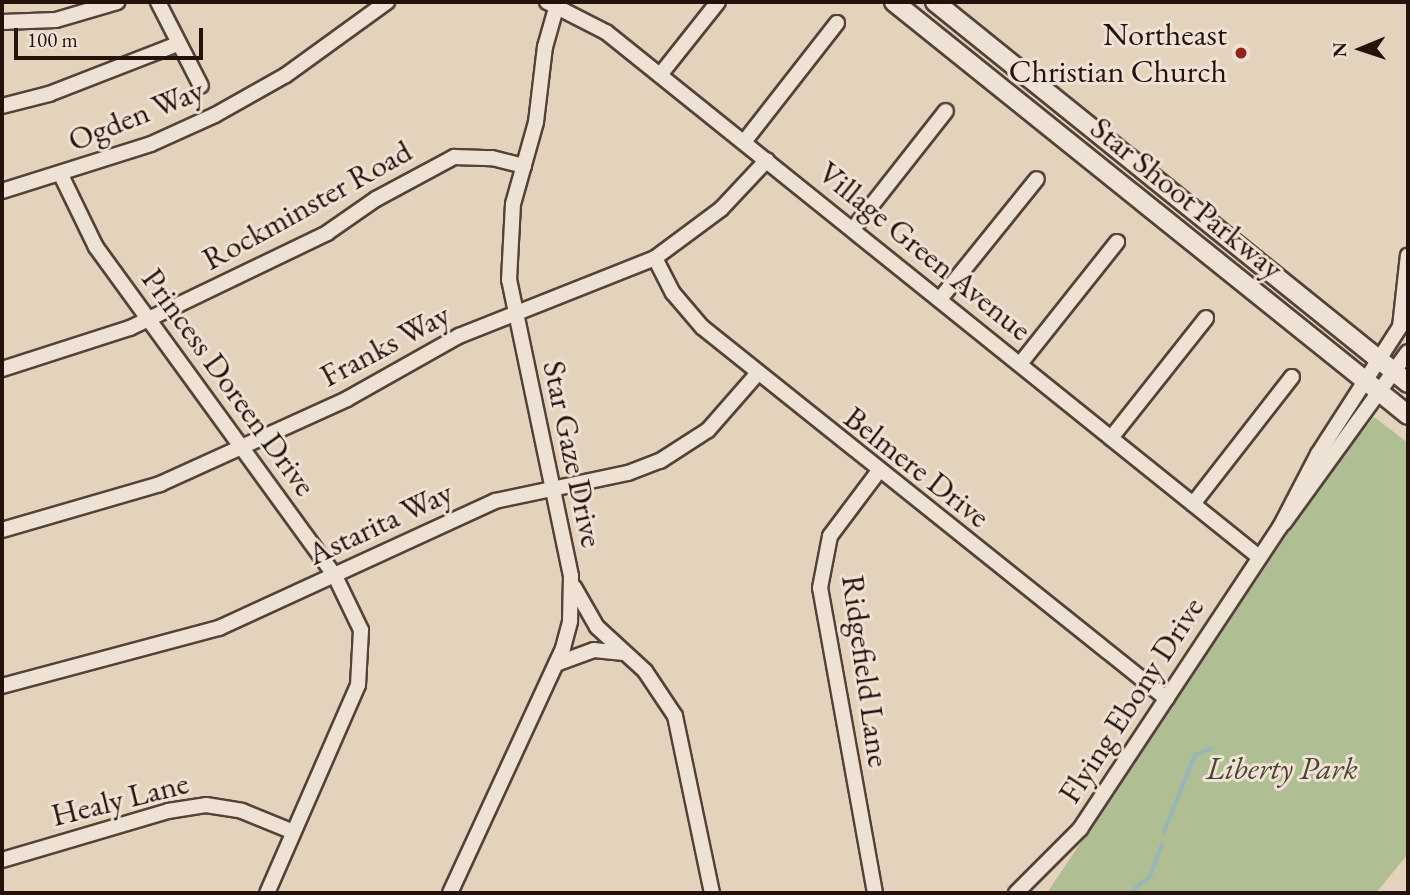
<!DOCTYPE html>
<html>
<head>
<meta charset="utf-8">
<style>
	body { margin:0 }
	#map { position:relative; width:1410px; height:895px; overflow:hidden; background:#e4d3bc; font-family:"EB Garamond",serif }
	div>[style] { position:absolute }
	.green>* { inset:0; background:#b0be94 }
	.stream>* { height:3.5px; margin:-1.75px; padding:0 1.75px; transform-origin:1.75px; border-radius:1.75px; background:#97b6b8 }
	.roads { filter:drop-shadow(2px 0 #544236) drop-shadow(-2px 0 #544236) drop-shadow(0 2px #544236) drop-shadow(0 -2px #544236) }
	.minor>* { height:14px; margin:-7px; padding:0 7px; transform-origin:7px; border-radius:7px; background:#ede2d3 }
	.tertiary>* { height:18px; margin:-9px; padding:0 9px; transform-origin:9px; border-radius:9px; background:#ede2d3 }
	.dots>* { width:19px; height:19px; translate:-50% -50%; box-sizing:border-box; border:4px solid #ede2d3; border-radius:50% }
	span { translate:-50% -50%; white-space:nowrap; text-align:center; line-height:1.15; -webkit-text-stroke:6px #ede2d3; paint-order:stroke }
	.poi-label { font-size:32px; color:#24110a }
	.right { translate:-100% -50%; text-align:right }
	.street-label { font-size:32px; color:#24110a }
	.park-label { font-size:32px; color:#4e4533; font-style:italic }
	.frame { position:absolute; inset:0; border:4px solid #24110a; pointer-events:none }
	.north { position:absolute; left:1326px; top:14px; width:70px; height:70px; -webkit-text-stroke:5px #ede2d3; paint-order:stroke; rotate:268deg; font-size:19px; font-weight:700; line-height:28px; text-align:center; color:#24110a }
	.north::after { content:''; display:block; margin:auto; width:24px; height:32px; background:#24110a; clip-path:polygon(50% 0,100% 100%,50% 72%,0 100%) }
	.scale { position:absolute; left:14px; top:28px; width:189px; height:32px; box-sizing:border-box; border:4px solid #24110a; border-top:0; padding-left:9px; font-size:21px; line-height:24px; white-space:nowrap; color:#24110a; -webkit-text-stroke:5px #ede2d3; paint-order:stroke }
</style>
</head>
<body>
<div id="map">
	<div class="green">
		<div style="clip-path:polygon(1374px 417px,1408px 443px,1408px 854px,1376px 893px,1047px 893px,1320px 484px)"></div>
	</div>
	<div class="stream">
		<div style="left:1164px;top:832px;width:83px;rotate:-68.1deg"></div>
		<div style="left:1195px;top:755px;width:16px;rotate:-22deg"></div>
		<div style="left:1130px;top:893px;width:26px;rotate:-40deg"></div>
		<div style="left:1150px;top:876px;width:33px;rotate:-69deg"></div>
	</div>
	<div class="roads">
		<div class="minor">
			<div style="left:158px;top:2px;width:94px;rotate:62.9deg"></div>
			<div style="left:547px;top:2px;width:66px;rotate:27deg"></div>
			<div style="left:606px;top:32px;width:838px;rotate:38.8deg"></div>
			<div style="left:2px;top:22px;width:54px;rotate:-2.1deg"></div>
			<div style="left:56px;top:20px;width:64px;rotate:-16.4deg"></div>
			<div style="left:660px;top:75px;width:93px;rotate:-51.5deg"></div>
			<div style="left:2px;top:106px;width:49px;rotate:-14.3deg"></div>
			<div style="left:49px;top:94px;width:138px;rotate:-21.2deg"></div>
			<div style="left:744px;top:142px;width:151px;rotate:-52deg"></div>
			<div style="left:61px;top:175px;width:80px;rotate:64.1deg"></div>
			<div style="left:96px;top:247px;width:407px;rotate:54deg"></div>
			<div style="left:335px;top:576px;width:60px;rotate:64.3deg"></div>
			<div style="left:361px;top:630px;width:55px;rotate:93.1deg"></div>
			<div style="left:358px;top:685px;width:227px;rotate:113.6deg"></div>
			<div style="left:2px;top:191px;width:156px;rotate:-17.5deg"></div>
			<div style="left:151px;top:144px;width:70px;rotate:-24.4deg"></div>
			<div style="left:215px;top:115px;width:81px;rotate:-29.4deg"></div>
			<div style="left:286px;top:75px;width:125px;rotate:-35.9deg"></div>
			<div style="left:853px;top:229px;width:150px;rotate:-51.8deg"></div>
			<div style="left:655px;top:258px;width:39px;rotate:63deg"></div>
			<div style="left:673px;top:293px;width:45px;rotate:49.5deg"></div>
			<div style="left:702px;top:327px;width:595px;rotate:38.66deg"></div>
			<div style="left:940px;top:299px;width:154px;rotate:-51.1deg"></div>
			<div style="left:1020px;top:364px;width:156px;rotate:-51.5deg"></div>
			<div style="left:2px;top:369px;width:134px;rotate:-17.8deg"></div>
			<div style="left:130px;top:328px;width:219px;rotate:-25.7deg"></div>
			<div style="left:327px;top:233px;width:60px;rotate:-34.8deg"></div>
			<div style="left:376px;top:199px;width:89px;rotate:-28.3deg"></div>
			<div style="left:454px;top:157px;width:38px;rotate:2deg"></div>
			<div style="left:492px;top:158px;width:33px;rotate:14deg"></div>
			<div style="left:1111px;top:438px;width:153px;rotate:-51.6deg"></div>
			<div style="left:1193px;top:504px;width:161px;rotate:-52.1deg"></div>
			<div style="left:1284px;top:523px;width:211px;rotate:-54.1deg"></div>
			<div style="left:2px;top:530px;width:165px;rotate:-16.2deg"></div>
			<div style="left:160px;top:484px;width:205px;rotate:-24.4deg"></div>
			<div style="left:347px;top:399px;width:129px;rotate:-29.4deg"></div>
			<div style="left:459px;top:336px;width:211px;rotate:-21.7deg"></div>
			<div style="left:655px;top:258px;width:82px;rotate:-36.6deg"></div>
			<div style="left:721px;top:209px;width:67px;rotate:-46.8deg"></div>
			<div style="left:574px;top:587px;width:46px;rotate:60.1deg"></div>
			<div style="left:597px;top:627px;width:65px;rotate:42.5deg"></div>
			<div style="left:645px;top:671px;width:54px;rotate:56.3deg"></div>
			<div style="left:675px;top:716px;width:181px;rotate:78.2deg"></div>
			<div style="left:556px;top:664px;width:40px;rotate:-20.2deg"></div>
			<div style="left:594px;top:650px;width:30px;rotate:6deg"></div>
			<div style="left:2px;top:686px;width:225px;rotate:-15deg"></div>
			<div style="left:219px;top:628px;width:304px;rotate:-24.7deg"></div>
			<div style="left:495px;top:501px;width:136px;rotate:-11.9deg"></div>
			<div style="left:628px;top:473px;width:34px;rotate:-21deg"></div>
			<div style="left:660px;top:461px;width:57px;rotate:-32.9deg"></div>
			<div style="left:708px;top:430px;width:74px;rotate:-48.8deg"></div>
			<div style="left:2px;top:860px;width:173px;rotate:-16.4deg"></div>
			<div style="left:168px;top:811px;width:38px;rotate:-9deg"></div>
			<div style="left:206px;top:805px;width:36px;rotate:9deg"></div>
			<div style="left:242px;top:811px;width:53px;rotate:22.2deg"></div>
			<div style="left:450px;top:893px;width:270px;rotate:-65.2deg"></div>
			<div style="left:563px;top:648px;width:28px;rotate:-75deg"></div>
			<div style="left:570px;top:621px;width:45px;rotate:-88.7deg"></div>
			<div style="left:571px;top:576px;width:302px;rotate:-101.8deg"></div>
			<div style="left:509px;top:280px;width:76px;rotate:-87deg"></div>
			<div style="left:513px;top:204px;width:85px;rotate:-74.3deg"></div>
			<div style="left:536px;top:122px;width:76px;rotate:-83.2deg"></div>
			<div style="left:545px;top:47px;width:41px;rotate:-74.2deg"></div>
			<div style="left:875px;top:893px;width:310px;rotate:-100.2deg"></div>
			<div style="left:820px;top:588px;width:53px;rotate:-79.1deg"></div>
			<div style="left:830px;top:536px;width:80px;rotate:-53.1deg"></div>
			<div style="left:1016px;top:893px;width:91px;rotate:-45deg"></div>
			<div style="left:1080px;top:829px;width:362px;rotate:-56.5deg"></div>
			<div style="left:1280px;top:527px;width:82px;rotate:-62.5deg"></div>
			<div style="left:1318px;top:454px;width:151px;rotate:-57.2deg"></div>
			<div style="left:1400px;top:327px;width:72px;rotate:-83.7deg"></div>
		</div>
		<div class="tertiary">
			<div style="left:894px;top:2px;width:659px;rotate:38.78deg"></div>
			<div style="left:935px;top:2px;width:607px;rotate:38.85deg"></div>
		</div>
	</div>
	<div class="dots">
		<div style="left:1241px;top:53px;background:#8f2418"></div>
	</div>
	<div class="poi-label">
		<span class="right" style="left:1227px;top:53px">Northeast<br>Christian Church</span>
	</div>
	<div class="street-label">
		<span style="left:136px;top:115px;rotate:-22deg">Ogden Way</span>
		<span style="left:1187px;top:198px;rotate:39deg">Star Shoot Parkway</span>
		<span style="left:307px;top:205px;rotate:-29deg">Rockminster Road</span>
		<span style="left:925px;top:251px;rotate:39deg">Village Green Avenue</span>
		<span style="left:385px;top:345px;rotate:-28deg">Franks Way</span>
		<span style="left:229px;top:382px;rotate:54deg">Princess Doreen Drive</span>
		<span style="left:573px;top:454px;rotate:78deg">Star Gaze Drive</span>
		<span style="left:917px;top:467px;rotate:38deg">Belmere Drive</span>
		<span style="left:380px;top:523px;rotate:-25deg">Astarita Way</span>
		<span style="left:866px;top:671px;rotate:82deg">Ridgefield Lane</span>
		<span style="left:1131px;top:700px;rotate:-57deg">Flying Ebony Drive</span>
		<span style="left:120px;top:799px;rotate:-14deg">Healy Lane</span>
	</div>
	<div class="park-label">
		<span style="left:1282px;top:768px">Liberty Park</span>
	</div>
	<div class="frame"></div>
	<div class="north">N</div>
	<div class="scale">100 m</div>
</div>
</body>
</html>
